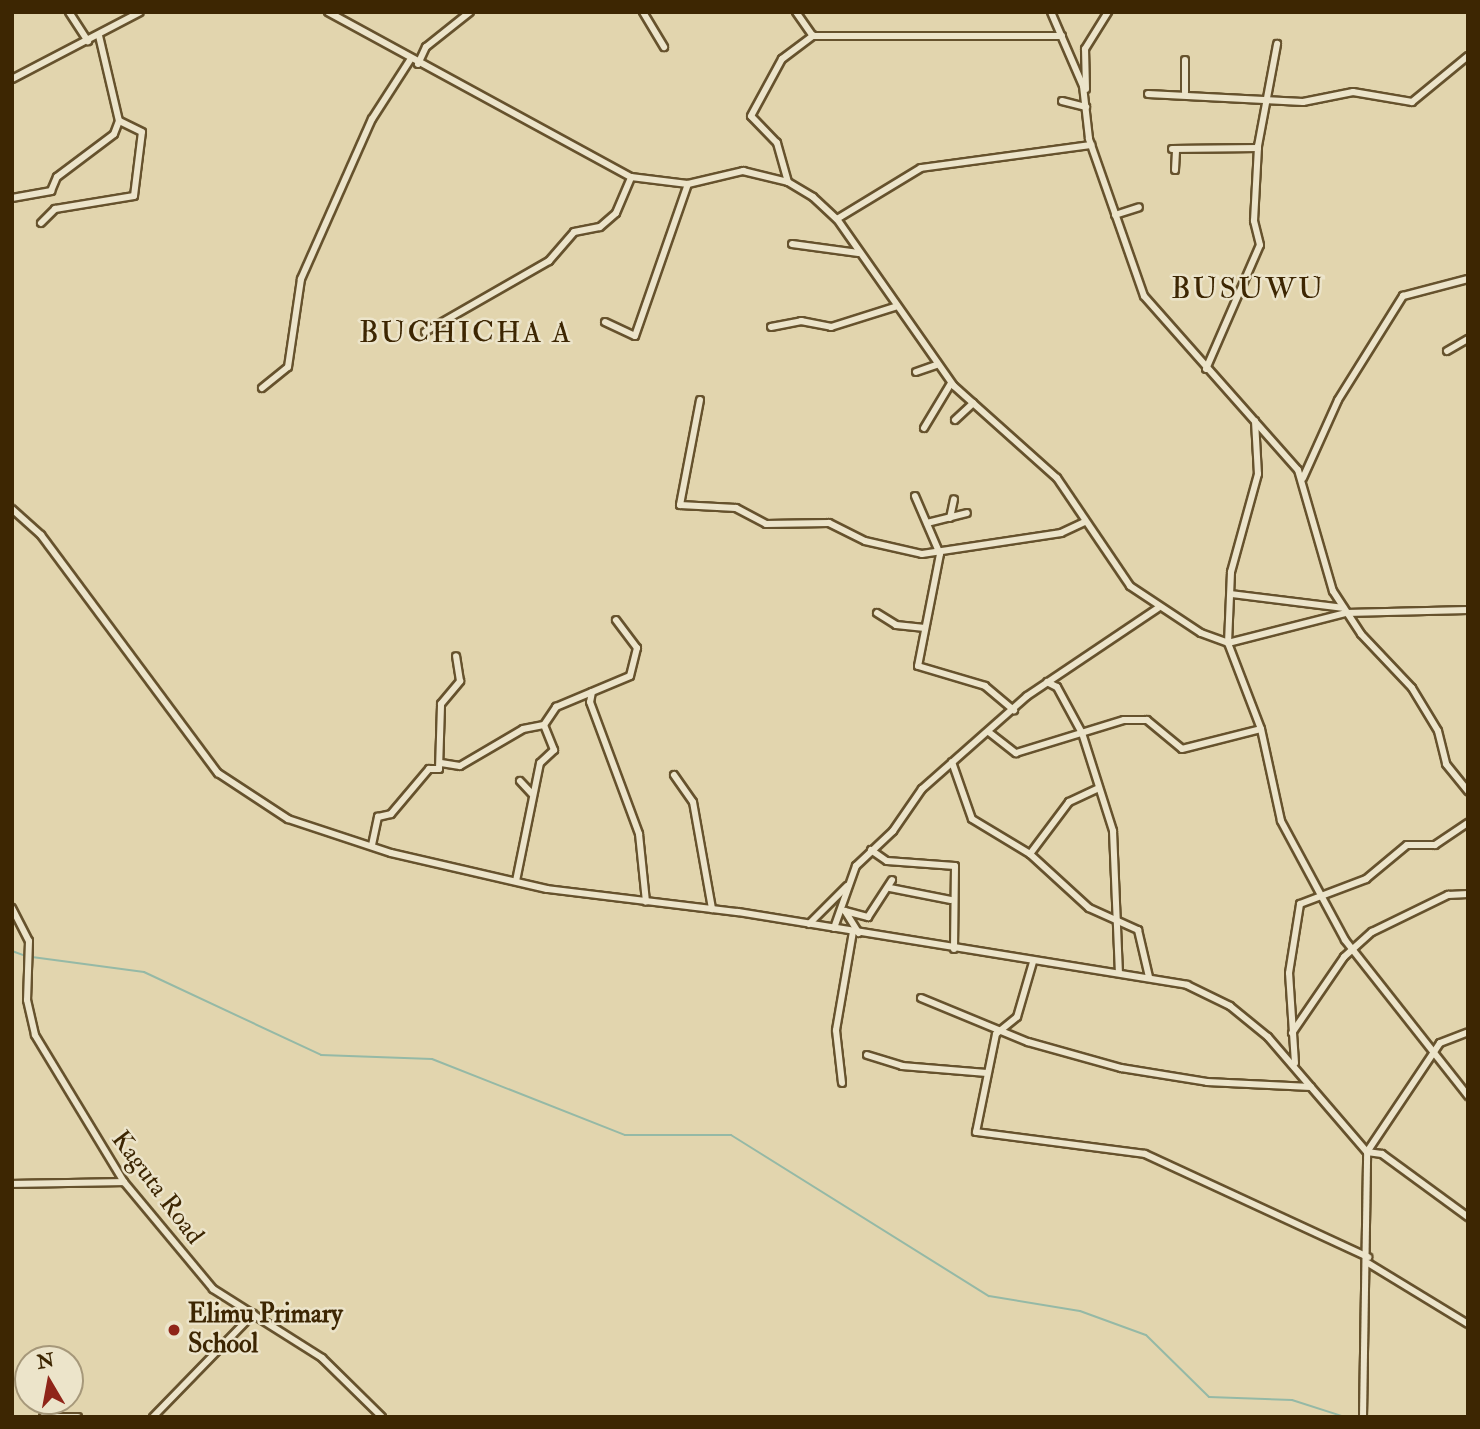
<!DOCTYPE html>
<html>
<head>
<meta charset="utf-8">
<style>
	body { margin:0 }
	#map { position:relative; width:1480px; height:1429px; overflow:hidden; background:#e2d5ae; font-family:"IM FELL Double Pica",serif }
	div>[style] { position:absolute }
	.stream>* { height:2px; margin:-1px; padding:0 1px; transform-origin:1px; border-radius:1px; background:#95b9a6 }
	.roads { filter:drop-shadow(2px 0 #66522d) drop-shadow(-2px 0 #66522d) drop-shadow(0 2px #66522d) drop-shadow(0 -2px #66522d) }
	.street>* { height:6px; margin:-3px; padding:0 3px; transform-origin:3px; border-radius:3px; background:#ece4ca }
	.dots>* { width:19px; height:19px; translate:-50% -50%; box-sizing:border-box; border:4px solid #ece4ca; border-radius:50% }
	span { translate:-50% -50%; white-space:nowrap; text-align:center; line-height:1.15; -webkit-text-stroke:5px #ece4ca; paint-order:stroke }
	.street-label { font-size:26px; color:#3d2602 }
	.poi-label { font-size:26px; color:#3d2602; font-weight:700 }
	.left { translate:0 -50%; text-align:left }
	.quarter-label { font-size:30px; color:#3d2602; letter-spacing:2px }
	.frame { position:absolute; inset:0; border:14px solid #3d2602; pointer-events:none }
	.north { position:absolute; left:14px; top:1345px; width:70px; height:70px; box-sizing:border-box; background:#ece4ca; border:2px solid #a6987a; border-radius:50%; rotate:350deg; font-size:19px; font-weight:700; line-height:28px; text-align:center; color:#3d2602 }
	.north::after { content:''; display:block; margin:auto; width:24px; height:32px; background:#8f2418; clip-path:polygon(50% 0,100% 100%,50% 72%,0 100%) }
</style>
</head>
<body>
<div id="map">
	<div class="stream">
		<div style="left:12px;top:951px;width:15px;rotate:20deg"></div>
		<div style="left:32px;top:957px;width:113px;rotate:7.6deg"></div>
		<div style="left:144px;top:972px;width:195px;rotate:25.1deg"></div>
		<div style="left:321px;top:1055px;width:111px;rotate:2.1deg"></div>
		<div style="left:432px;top:1059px;width:207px;rotate:21.5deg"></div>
		<div style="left:625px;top:1135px;width:106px"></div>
		<div style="left:731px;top:1135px;width:304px;rotate:32deg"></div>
		<div style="left:989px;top:1296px;width:92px;rotate:9.4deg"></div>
		<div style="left:1080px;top:1311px;width:70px;rotate:20deg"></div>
		<div style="left:1146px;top:1335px;width:88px;rotate:44.5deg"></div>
		<div style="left:1209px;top:1397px;width:83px;rotate:2.1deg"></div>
		<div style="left:1292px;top:1400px;width:56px;rotate:17.8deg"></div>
	</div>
	<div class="roads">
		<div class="street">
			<div style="left:69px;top:12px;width:35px;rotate:57deg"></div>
			<div style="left:328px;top:12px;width:345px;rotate:28.6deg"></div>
			<div style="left:631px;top:177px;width:57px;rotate:7deg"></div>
			<div style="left:688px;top:184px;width:57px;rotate:-13.3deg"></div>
			<div style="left:743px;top:171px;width:46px;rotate:13.7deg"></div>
			<div style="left:788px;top:182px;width:29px;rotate:31deg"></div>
			<div style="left:813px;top:197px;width:33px;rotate:43deg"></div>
			<div style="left:837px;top:219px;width:204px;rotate:55deg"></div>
			<div style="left:954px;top:386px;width:138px;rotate:41.8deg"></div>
			<div style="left:1057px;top:478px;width:130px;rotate:55.9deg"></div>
			<div style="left:1130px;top:586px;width:85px;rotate:33.5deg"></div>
			<div style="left:1201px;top:633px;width:29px;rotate:20deg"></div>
			<div style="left:1228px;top:643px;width:122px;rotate:-14.3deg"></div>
			<div style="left:1346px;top:613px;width:122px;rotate:-1.4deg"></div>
			<div style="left:643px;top:12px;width:41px;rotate:59deg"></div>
			<div style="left:796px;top:12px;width:29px;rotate:55deg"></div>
			<div style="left:813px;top:36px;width:249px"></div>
			<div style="left:1051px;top:12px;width:81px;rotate:66.6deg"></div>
			<div style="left:1083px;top:86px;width:53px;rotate:83.5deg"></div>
			<div style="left:1089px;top:139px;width:166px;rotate:70.7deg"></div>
			<div style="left:1144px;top:296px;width:232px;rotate:48.5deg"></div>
			<div style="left:1298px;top:470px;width:126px;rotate:73.9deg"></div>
			<div style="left:1333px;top:591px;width:51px;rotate:56.9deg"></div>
			<div style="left:1361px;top:634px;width:74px;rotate:46.6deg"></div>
			<div style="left:1412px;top:688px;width:50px;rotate:58.8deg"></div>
			<div style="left:1438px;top:731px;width:34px;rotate:76deg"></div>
			<div style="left:1446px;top:764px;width:35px;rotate:51deg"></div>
			<div style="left:1185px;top:60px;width:32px;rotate:90deg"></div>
			<div style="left:418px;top:64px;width:19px;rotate:-65deg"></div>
			<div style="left:426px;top:47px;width:56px;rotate:-38.5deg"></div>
			<div style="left:12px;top:79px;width:144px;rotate:-27.6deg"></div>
			<div style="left:1086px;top:89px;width:40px;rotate:-91.4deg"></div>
			<div style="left:1085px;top:49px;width:44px;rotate:-58.1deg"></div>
			<div style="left:1148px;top:94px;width:155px;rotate:3deg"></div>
			<div style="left:1303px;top:102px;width:51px;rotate:-11.3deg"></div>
			<div style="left:1353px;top:92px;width:60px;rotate:9.6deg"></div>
			<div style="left:1412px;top:102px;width:72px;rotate:-39.4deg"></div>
			<div style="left:1062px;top:101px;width:25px;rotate:14deg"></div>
			<div style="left:1172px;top:149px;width:86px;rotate:-0.7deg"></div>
			<div style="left:1175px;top:170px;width:21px;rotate:-87deg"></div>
			<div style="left:788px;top:182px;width:41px;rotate:-105.8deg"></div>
			<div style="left:777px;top:143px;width:37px;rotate:-134deg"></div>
			<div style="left:751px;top:116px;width:65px;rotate:-61.5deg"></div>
			<div style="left:782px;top:59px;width:39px;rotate:-37deg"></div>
			<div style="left:12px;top:198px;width:40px;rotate:-10deg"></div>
			<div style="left:51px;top:191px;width:15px;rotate:-67deg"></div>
			<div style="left:57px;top:177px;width:71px;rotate:-37deg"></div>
			<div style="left:114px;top:134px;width:14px;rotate:-69deg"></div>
			<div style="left:1115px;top:215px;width:25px;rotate:-18deg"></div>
			<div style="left:837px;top:219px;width:98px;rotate:-31.3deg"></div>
			<div style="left:921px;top:168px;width:172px;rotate:-7.7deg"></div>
			<div style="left:41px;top:223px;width:20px;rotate:-45deg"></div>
			<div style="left:55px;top:209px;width:80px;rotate:-9.3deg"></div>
			<div style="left:134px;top:196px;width:64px;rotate:-82.9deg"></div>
			<div style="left:142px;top:132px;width:25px;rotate:-154deg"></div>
			<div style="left:119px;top:121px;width:87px;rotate:-103.2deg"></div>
			<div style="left:792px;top:244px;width:67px;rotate:7.8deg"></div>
			<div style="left:605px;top:322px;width:33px;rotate:25deg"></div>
			<div style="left:635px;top:336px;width:161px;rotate:-70.8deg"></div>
			<div style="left:771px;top:327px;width:31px;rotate:-11deg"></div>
			<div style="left:801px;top:321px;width:31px;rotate:11deg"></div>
			<div style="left:831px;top:327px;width:67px;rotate:-17.4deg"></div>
			<div style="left:425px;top:332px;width:143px;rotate:-29.8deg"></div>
			<div style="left:549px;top:261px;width:38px;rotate:-49deg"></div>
			<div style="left:574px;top:232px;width:26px;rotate:-11deg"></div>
			<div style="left:600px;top:227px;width:21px;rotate:-41deg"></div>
			<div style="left:616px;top:213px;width:39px;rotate:-67deg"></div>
			<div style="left:1447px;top:351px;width:24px;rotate:-30deg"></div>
			<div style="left:1206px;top:369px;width:135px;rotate:-66.5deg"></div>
			<div style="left:1260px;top:245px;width:25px;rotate:-104deg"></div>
			<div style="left:1254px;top:221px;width:75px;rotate:-86.9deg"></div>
			<div style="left:1258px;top:146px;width:104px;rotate:-79.4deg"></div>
			<div style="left:916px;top:372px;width:21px;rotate:-19deg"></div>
			<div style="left:262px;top:388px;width:33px;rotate:-39deg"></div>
			<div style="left:288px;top:367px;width:89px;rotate:-81.6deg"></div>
			<div style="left:301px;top:279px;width:175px;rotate:-66.1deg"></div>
			<div style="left:372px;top:119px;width:70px;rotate:-57.2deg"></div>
			<div style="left:700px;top:400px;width:107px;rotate:100.8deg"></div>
			<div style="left:680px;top:505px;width:56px;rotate:3.1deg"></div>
			<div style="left:736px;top:508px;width:34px;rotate:28deg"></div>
			<div style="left:766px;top:524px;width:63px;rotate:-0.9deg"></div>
			<div style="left:829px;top:523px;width:40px;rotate:26.6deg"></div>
			<div style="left:865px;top:541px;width:58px;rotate:12.8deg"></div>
			<div style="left:922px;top:554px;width:141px;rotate:-8.6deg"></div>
			<div style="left:1061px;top:533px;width:26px;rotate:-25deg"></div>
			<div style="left:955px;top:420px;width:25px;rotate:-43deg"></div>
			<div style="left:1255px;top:421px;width:53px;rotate:86.8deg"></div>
			<div style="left:1258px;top:474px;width:102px;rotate:105.4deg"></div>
			<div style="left:1231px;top:572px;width:71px;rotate:92.4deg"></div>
			<div style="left:1228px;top:643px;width:92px;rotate:69deg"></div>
			<div style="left:1261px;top:729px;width:94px;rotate:77.7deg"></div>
			<div style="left:1281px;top:821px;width:135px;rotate:61.7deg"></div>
			<div style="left:1345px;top:940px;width:199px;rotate:51.7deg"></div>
			<div style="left:924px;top:428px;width:52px;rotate:-59deg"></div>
			<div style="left:1303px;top:478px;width:85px;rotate:-65.8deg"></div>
			<div style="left:1338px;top:400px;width:123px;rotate:-58deg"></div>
			<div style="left:1403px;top:296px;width:67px;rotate:-14.7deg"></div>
			<div style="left:915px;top:496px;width:63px;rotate:66.7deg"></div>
			<div style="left:940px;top:554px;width:114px;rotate:101.1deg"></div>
			<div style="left:918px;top:666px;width:70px;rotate:16.6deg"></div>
			<div style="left:985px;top:686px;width:38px;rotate:40deg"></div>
			<div style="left:12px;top:509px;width:39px;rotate:42deg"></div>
			<div style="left:41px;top:535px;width:297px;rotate:53.4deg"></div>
			<div style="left:218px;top:773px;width:84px;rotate:33.3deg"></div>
			<div style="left:288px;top:819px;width:108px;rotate:18.3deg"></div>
			<div style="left:391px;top:853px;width:160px;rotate:13deg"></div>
			<div style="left:547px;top:889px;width:192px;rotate:6.9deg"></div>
			<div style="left:738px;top:912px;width:455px;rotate:9.2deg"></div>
			<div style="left:1187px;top:985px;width:48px;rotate:26deg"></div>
			<div style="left:1230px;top:1006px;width:49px;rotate:39.2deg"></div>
			<div style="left:1268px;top:1037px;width:152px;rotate:49.3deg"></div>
			<div style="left:1367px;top:1152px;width:15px;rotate:8deg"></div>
			<div style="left:1382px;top:1154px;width:107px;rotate:36.2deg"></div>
			<div style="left:950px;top:518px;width:19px;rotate:-78deg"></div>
			<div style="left:927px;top:523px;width:41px;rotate:-14deg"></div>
			<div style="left:1231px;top:594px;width:113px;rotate:7.1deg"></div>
			<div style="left:877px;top:613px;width:22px;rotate:32deg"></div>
			<div style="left:896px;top:625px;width:29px;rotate:6deg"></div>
			<div style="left:1047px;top:682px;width:11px;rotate:27deg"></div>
			<div style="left:1057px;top:687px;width:52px;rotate:61.5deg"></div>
			<div style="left:1082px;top:733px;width:103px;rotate:72.4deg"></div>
			<div style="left:1113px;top:831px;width:142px;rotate:87.6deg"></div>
			<div style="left:592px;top:692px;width:10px;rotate:101deg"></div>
			<div style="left:590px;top:702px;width:141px;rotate:69.6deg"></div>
			<div style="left:639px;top:834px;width:68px;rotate:84.1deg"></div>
			<div style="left:544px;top:725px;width:22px;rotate:-56deg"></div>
			<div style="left:556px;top:707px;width:80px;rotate:-22.7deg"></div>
			<div style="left:630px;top:676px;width:29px;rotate:-76deg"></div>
			<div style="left:637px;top:648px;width:35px;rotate:-127deg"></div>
			<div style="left:990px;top:733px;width:33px;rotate:38deg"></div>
			<div style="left:1016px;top:753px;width:113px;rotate:-17deg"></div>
			<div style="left:1124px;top:720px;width:23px"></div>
			<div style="left:1147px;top:720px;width:45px;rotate:39.6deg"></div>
			<div style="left:1182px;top:749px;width:81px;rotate:-14.2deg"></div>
			<div style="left:952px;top:762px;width:60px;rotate:70.7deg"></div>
			<div style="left:972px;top:819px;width:68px;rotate:31.1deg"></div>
			<div style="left:1030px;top:854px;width:80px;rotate:42.5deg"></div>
			<div style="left:1089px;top:908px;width:54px;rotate:24.2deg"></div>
			<div style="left:1138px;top:930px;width:48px;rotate:76.8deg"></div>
			<div style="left:441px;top:763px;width:19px;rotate:9deg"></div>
			<div style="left:460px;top:766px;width:73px;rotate:-30.4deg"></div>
			<div style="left:523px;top:729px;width:21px;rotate:-11deg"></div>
			<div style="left:544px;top:725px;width:27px;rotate:68deg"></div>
			<div style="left:554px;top:750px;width:19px;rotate:137deg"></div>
			<div style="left:540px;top:763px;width:120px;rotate:101.5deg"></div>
			<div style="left:674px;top:775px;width:33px;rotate:55deg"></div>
			<div style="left:693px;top:802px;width:109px;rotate:79.9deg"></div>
			<div style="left:520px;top:781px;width:18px;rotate:47deg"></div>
			<div style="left:372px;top:845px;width:29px;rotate:-78deg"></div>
			<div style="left:378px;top:817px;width:13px;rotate:-13deg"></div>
			<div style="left:391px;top:814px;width:59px;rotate:-49.8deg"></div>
			<div style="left:429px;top:769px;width:10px"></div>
			<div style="left:439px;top:769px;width:65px;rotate:-88.2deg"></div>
			<div style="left:441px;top:704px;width:30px;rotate:-50deg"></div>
			<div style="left:460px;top:681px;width:25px;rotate:-99deg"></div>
			<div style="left:871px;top:850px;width:19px;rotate:35deg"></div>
			<div style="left:887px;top:861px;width:68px;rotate:4.2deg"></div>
			<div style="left:955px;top:866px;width:83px;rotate:90.7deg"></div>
			<div style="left:1030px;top:854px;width:65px;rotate:-53.1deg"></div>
			<div style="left:1069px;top:802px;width:33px;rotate:-25deg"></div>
			<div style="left:890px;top:888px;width:62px;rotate:11.1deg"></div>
			<div style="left:12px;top:908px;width:37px;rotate:63deg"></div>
			<div style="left:29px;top:941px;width:59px;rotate:91.9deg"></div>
			<div style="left:27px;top:1000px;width:36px;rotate:77deg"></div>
			<div style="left:35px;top:1035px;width:172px;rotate:58.8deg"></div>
			<div style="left:124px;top:1182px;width:139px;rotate:50.2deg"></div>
			<div style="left:213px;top:1289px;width:129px;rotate:32.3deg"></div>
			<div style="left:322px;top:1358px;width:84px;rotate:44.5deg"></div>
			<div style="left:845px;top:911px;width:24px;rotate:15deg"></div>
			<div style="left:868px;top:917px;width:44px;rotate:-57deg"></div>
			<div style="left:845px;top:911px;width:26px;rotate:58deg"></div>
			<div style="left:809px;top:924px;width:54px;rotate:-45deg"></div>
			<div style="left:834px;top:928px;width:66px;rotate:-70.5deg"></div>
			<div style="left:856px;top:866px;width:51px;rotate:-43.4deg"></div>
			<div style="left:893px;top:831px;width:51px;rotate:-55.4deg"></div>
			<div style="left:922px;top:789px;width:140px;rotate:-41.5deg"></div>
			<div style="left:1027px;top:696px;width:158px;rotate:-33.9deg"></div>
			<div style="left:1033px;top:962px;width:57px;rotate:106.2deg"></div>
			<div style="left:1017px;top:1017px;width:27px;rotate:141deg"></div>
			<div style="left:996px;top:1034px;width:100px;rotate:101.5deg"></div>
			<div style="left:976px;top:1132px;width:170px;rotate:7.4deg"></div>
			<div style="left:1145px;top:1154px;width:246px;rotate:24.8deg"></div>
			<div style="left:921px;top:998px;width:116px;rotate:22.4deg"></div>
			<div style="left:1028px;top:1042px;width:97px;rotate:15.6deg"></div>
			<div style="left:1121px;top:1068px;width:87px;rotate:9.2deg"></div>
			<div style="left:1207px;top:1082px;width:104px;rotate:2.8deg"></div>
			<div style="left:1292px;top:1033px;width:92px;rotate:-55.6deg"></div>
			<div style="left:1344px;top:957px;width:38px;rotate:-42deg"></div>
			<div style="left:1372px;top:932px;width:85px;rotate:-26deg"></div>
			<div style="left:1448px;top:895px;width:20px;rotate:-3deg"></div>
			<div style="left:867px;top:1055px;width:37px;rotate:17deg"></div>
			<div style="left:902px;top:1066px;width:85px;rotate:4.7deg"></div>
			<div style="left:1295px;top:1063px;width:90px;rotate:-93.8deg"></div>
			<div style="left:1289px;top:973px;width:70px;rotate:-80.9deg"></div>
			<div style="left:1300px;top:904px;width:71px;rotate:-20.7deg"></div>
			<div style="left:1366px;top:879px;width:53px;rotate:-39.7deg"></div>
			<div style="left:1407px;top:845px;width:28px"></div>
			<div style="left:1435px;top:845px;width:40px;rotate:-34deg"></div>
			<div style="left:842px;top:1083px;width:53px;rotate:-96.5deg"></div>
			<div style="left:836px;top:1030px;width:99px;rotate:-80.2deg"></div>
			<div style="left:12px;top:1184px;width:112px;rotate:-1deg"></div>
			<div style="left:1368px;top:1263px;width:117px;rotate:31.4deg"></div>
			<div style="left:43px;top:1417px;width:35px"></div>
			<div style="left:153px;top:1417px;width:144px;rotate:-45.8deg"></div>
			<div style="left:1363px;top:1417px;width:265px;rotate:-89.1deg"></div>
			<div style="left:1367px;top:1152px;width:131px;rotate:-56.2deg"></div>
			<div style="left:1440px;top:1043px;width:30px;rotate:-21deg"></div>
		</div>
	</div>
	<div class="dots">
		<div style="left:174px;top:1330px;background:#8f2418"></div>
	</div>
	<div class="street-label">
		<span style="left:157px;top:1188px;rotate:53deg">Kaguta Road</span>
	</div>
	<div class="poi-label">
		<span class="left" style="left:188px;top:1330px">Elimu Primary<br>School</span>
	</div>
	<div class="quarter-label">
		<span style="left:1248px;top:289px">BUSUWU</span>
		<span style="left:466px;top:333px">BUCHICHA A</span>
	</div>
	<div class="frame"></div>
	<div class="north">N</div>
</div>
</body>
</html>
